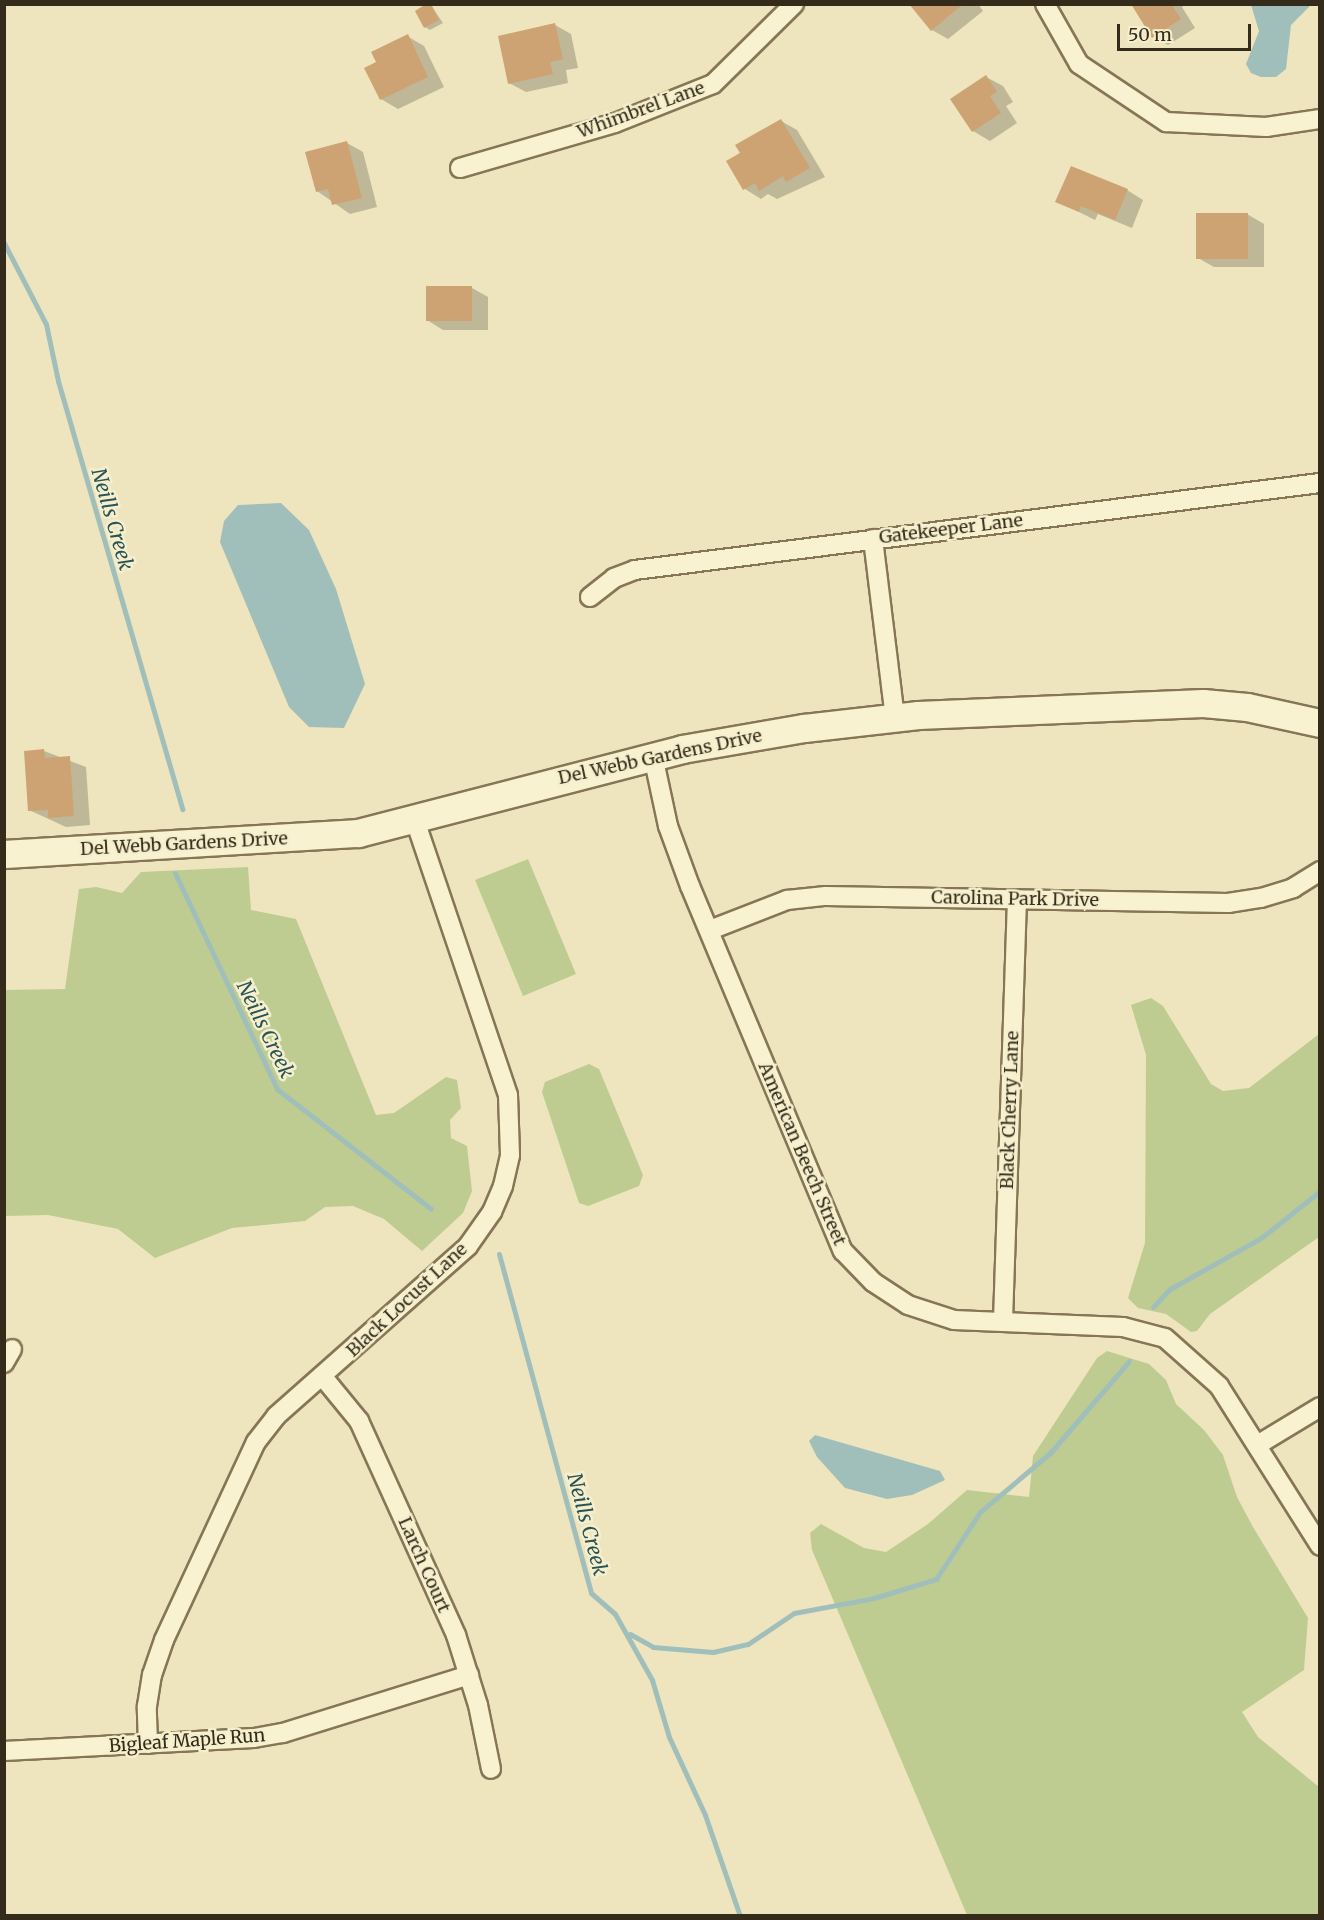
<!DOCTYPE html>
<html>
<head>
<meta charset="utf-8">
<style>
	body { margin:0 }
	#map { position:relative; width:1324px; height:1920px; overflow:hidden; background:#eee5be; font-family:Merriweather,serif }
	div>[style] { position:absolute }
	.green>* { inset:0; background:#becc92 }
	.water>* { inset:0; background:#a1bfba }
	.shadow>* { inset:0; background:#0003 }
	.stream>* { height:5px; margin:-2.5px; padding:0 2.5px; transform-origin:2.5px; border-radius:2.5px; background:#a1bfba }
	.building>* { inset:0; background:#cda373 }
	.roads { filter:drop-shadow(2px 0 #867656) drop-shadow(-2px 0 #867656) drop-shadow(0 2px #867656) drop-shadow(0 -2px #867656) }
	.street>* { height:18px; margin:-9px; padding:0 9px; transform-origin:9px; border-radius:9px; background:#f9f2d1 }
	.secondary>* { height:27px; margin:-13.5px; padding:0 13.5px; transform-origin:13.5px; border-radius:13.5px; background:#f9f2d1 }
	span { translate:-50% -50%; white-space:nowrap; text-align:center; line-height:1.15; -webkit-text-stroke:5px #f5efcd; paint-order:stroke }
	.street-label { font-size:18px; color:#352b1b }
	.water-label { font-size:20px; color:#2a5355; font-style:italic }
	.frame { position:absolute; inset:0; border:6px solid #352b1b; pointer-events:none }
	.scale { position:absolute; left:1117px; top:24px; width:134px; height:27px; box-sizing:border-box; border:3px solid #352b1b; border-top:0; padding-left:8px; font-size:18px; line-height:21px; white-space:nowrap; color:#352b1b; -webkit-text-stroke:4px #f5efcd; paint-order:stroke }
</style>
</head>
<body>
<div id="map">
	<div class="green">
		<div style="clip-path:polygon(528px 859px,576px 974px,523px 996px,475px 880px)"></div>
		<div style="clip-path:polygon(248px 867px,251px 910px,296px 919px,376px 1115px,394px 1113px,446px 1077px,457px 1080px,461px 1108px,450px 1120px,451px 1138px,467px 1146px,472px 1191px,463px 1213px,422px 1251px,384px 1219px,353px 1206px,325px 1207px,305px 1221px,232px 1228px,155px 1258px,118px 1229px,48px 1215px,5px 1216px,5px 990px,65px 989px,79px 889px,96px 887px,122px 893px,141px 872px)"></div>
		<div style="clip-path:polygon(1151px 998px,1163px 1006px,1211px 1084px,1223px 1091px,1249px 1088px,1319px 1034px,1319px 1237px,1210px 1314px,1197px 1331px,1191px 1332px,1166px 1314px,1138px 1308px,1128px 1298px,1145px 1243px,1146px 1055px,1131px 1005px)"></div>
		<div style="clip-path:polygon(589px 1064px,599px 1069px,643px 1175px,639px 1186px,588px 1206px,579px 1203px,542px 1092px,545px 1082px)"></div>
		<div style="clip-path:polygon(1107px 1351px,1149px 1364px,1166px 1380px,1176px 1404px,1204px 1430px,1223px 1455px,1237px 1497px,1253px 1527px,1308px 1618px,1304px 1670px,1242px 1712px,1258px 1737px,1319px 1787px,1319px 1915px,967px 1915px,812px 1550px,810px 1533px,821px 1524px,864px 1548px,886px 1552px,928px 1524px,967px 1490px,1029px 1497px,1033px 1456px,1097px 1358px)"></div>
	</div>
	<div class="water">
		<div style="clip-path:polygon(1251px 5px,1311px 5px,1291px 25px,1286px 69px,1276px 77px,1261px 77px,1251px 73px,1246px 64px,1259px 31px)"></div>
		<div style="clip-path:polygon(281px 503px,309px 530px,336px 589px,365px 684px,344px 728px,309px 727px,289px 707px,220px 542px,224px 521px,238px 505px)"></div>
		<div style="clip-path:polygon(815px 1435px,940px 1471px,945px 1480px,912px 1495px,887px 1499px,845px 1488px,817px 1457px,809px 1441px)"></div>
	</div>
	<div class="shadow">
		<div style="clip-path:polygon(430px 4px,443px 23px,430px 30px,425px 27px)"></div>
		<div style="clip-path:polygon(911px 4px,978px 4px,983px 11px,948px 39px,932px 30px)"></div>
		<div style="clip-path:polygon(1133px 4px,1186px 4px,1182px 7px,1195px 28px,1168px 45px,1153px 36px)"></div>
		<div style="clip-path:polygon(555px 25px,571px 34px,578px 68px,566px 70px,568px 83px,526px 92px,509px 83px)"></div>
		<div style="clip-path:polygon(407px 36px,424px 46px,444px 87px,398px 109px,381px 99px,378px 63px)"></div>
		<div style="clip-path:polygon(986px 77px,1003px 86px,1013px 102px,1006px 106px,1017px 123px,990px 141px,973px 131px,952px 99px)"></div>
		<div style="clip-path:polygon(781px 121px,797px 130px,825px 177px,777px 199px,768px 194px,761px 199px,745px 189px,728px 162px)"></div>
		<div style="clip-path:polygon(347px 143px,363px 152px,377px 207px,350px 214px,317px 191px)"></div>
		<div style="clip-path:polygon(1127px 190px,1143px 200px,1132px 228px,1098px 214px,1095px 220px,1057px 201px)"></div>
		<div style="clip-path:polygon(1247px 214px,1264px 224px,1264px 267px,1214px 267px,1198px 258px)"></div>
		<div style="clip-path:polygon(472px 288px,488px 297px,488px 330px,443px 330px,427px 320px)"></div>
		<div style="clip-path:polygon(44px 751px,86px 767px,90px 825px,66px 827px,29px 810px)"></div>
	</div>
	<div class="stream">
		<div style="left:4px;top:243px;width:91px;rotate:62.6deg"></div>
		<div style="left:46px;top:324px;width:58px;rotate:78.1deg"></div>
		<div style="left:58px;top:381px;width:446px;rotate:73.8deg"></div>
		<div style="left:175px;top:873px;width:239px;rotate:64.7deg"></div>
		<div style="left:277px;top:1089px;width:195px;rotate:37.9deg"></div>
		<div style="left:499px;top:1254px;width:351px;rotate:74.8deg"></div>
		<div style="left:591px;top:1593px;width:32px;rotate:41deg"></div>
		<div style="left:615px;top:1614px;width:76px;rotate:60.7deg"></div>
		<div style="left:652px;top:1680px;width:59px;rotate:73.4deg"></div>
		<div style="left:669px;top:1737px;width:86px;rotate:65.2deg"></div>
		<div style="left:705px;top:1815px;width:107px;rotate:70.9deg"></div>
		<div style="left:1153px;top:1307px;width:25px;rotate:-47deg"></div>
		<div style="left:1170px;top:1289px;width:104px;rotate:-29.3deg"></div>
		<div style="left:1261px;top:1238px;width:75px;rotate:-38.5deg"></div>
		<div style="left:630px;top:1634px;width:26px;rotate:29deg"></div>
		<div style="left:653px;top:1647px;width:60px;rotate:4.8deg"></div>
		<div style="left:713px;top:1652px;width:36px;rotate:-13deg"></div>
		<div style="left:748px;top:1644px;width:55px;rotate:-34deg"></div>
		<div style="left:794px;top:1613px;width:81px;rotate:-10.6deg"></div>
		<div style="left:874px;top:1598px;width:65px;rotate:-17deg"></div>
		<div style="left:936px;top:1579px;width:80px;rotate:-56.7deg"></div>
		<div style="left:980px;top:1512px;width:92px;rotate:-40.1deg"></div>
		<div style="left:1050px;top:1453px;width:121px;rotate:-49.3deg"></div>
	</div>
	<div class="building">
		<div style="clip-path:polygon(426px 4px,431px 4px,439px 20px,424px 28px,415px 11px)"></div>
		<div style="clip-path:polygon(909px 4px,963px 4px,931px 31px)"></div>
		<div style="clip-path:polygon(1131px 4px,1171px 4px,1181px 19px,1152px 38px)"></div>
		<div style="clip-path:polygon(555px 23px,563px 59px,550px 62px,553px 74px,508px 84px,498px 36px)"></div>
		<div style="clip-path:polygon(408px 34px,428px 77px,380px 100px,364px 68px,376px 62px,371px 52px)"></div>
		<div style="clip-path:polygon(986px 75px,997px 92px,990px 96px,1001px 113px,972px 132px,950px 99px)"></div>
		<div style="clip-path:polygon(781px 119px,810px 168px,786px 182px,783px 176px,759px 191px,755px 183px,743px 190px,726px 161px,740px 153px,735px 145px)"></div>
		<div style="clip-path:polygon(347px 141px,362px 198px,332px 205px,328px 189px,316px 192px,305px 152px)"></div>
		<div style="clip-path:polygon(1071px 166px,1128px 189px,1115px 220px,1081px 206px,1079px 212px,1055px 202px)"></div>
		<div style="clip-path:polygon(1196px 213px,1248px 213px,1248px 259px,1196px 259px)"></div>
		<div style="clip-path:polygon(426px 286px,472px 286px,472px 321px,426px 321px)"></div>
		<div style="clip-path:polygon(44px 749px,45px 758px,70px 756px,74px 816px,48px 818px,48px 810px,28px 811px,24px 751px)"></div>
	</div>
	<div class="roads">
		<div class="street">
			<div style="left:1045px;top:4px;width:69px;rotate:60.5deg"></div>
			<div style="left:1079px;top:64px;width:105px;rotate:33.7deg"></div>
			<div style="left:1166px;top:122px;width:100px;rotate:2.9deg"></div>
			<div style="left:1266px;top:127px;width:55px;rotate:-8.4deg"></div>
			<div style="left:460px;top:168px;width:161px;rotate:-16.2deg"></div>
			<div style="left:615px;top:123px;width:105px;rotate:-21.7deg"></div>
			<div style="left:713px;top:84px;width:114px;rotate:-44.6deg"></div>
			<div style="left:873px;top:539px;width:179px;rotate:83deg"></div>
			<div style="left:590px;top:597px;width:31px;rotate:-38deg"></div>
			<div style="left:614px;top:578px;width:22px;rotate:-21deg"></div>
			<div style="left:635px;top:570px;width:691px;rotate:-7.24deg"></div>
			<div style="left:653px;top:756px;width:72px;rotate:77.9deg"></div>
			<div style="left:668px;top:826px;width:64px;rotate:69.9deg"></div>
			<div style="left:690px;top:886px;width:396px;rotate:67.3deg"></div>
			<div style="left:843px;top:1251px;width:43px;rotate:45.9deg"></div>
			<div style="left:873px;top:1282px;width:42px;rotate:33.3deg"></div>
			<div style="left:908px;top:1305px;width:48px;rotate:18.1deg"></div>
			<div style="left:954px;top:1320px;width:169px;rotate:2.4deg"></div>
			<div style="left:1123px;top:1327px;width:43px;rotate:14.7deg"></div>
			<div style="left:1165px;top:1338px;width:72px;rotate:41.6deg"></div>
			<div style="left:1219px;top:1386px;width:189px;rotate:57.7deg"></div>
			<div style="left:710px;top:930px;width:83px;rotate:-21.3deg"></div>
			<div style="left:787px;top:900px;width:39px;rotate:-6deg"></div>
			<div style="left:826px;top:896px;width:402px;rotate:1deg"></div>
			<div style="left:1228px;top:903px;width:33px;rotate:-9deg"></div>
			<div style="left:1261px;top:898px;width:34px;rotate:-17deg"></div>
			<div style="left:1293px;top:888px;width:32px;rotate:-32deg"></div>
			<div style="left:1003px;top:1321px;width:422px;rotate:-88.1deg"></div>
			<div style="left:4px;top:1363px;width:16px;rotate:-60deg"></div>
			<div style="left:323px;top:1377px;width:57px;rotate:50.7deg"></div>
			<div style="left:359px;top:1421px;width:235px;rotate:65.6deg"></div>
			<div style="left:456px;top:1635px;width:73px;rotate:72.6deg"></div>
			<div style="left:478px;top:1705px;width:65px;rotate:78.5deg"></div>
			<div style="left:1259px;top:1444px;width:71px;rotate:-31.2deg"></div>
			<div style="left:148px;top:1744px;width:38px;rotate:-92deg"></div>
			<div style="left:147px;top:1706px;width:31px;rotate:-81deg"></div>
			<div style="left:152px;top:1675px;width:37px;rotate:-71deg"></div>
			<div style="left:164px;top:1640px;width:218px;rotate:-65.1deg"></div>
			<div style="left:256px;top:1442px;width:33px;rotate:-52deg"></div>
			<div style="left:276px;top:1416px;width:256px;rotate:-41.5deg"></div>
			<div style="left:468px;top:1246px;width:42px;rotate:-54.8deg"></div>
			<div style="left:492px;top:1212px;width:28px;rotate:-67deg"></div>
			<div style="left:503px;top:1186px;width:32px;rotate:-77deg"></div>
			<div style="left:510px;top:1155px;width:60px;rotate:-91.9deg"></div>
			<div style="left:508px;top:1095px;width:290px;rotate:-108.7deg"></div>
			<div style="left:4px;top:1751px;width:250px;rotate:-3deg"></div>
			<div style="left:254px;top:1738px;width:29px;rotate:-10deg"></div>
			<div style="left:283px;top:1733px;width:195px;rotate:-17.3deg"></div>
		</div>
		<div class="secondary">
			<div style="left:4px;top:854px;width:355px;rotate:-3.4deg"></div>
			<div style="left:358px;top:833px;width:335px;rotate:-14.5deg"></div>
			<div style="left:682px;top:749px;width:124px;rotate:-9.8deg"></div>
			<div style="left:804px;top:728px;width:115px;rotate:-6.5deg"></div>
			<div style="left:918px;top:715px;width:285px;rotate:-2.4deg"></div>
			<div style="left:1203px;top:703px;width:44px;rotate:5.2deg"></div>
			<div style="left:1247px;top:707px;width:75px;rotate:12.4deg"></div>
		</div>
	</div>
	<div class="street-label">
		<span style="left:641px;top:110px;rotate:-20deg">Whimbrel Lane</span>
		<span style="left:951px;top:529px;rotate:-7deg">Gatekeeper Lane</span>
		<span style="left:660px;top:757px;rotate:-12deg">Del Webb Gardens Drive</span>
		<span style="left:184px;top:844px;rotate:-3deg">Del Webb Gardens Drive</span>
		<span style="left:1015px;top:899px;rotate:1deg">Carolina Park Drive</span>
		<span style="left:1010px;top:1110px;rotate:-88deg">Black Cherry Lane</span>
		<span style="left:802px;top:1154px;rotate:67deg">American Beech Street</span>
		<span style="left:407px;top:1300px;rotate:-43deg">Black Locust Lane</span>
		<span style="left:424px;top:1565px;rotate:66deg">Larch Court</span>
		<span style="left:187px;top:1741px;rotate:-4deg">Bigleaf Maple Run</span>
	</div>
	<div class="water-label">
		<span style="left:113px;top:519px;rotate:74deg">Neills Creek</span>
		<span style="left:266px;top:1029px;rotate:64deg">Neills Creek</span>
		<span style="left:588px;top:1524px;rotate:75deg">Neills Creek</span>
	</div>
	<div class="frame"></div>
	<div class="scale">50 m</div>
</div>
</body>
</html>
